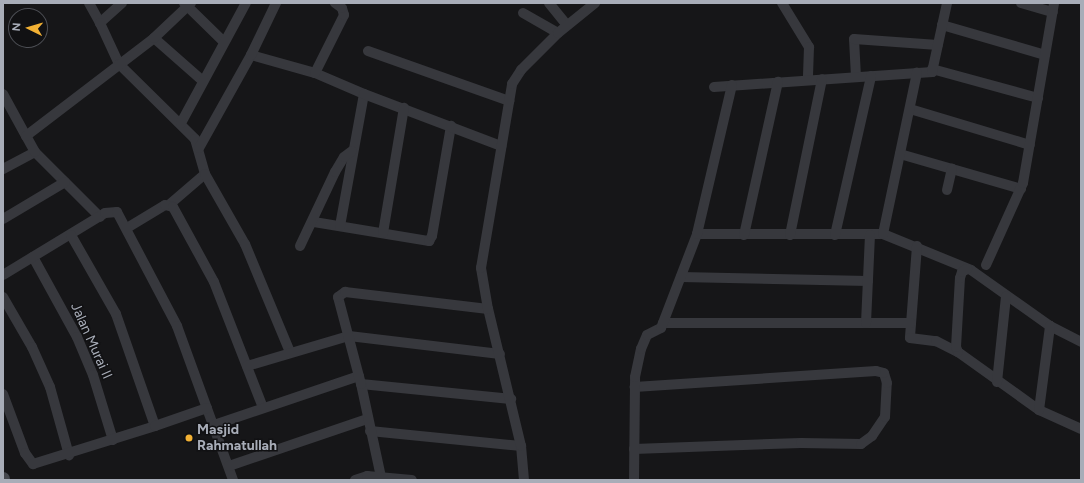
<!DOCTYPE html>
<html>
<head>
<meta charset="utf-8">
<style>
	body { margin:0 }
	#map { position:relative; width:1084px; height:483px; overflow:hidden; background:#161618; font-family:Figtree,sans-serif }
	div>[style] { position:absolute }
	.minor>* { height:10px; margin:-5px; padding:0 5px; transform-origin:5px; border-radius:5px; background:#37383d }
	.secondary>* { height:14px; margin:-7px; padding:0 7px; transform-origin:7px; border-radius:7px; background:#45474d }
	.dots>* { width:11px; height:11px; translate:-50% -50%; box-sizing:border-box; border:2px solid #111113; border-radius:50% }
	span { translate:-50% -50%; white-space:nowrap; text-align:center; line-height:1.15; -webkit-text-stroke:3px #111113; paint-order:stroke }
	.street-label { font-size:14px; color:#a8adb8 }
	.poi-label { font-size:14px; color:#a8adb8; font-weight:700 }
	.left { translate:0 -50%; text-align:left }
	.frame { position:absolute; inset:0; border:4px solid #a8adb8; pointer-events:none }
	.north { position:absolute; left:8px; top:8px; width:40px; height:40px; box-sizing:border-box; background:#111113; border:1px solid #4d4f55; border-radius:50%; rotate:275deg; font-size:11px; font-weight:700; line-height:16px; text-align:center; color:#a8adb8 }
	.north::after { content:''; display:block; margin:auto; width:14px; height:18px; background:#f2b134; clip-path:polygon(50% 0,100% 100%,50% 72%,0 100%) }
</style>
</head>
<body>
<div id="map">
	<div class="minor">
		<div style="left:89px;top:3px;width:23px;rotate:61deg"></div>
		<div style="left:122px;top:3px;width:30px;rotate:138deg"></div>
		<div style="left:100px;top:23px;width:45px;rotate:65.1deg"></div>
		<div style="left:119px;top:64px;width:107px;rotate:44.6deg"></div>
		<div style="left:195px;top:139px;width:36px;rotate:74deg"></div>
		<div style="left:184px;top:3px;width:56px;rotate:44.3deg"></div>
		<div style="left:549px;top:3px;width:28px;rotate:51deg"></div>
		<div style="left:782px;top:3px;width:52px;rotate:58.5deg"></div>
		<div style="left:809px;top:47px;width:33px;rotate:92deg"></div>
		<div style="left:1021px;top:3px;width:33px;rotate:16deg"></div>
		<div style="left:523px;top:13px;width:40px;rotate:29.7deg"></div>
		<div style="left:942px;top:25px;width:107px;rotate:16.2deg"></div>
		<div style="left:154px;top:38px;width:65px;rotate:41.3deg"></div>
		<div style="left:368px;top:51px;width:150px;rotate:19.5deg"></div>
		<div style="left:251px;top:55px;width:66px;rotate:15.7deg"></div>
		<div style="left:315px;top:73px;width:53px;rotate:23.2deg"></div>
		<div style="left:932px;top:69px;width:110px;rotate:15.3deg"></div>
		<div style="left:315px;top:73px;width:65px;rotate:-63.4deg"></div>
		<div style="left:344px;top:15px;width:7px;rotate:-106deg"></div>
		<div style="left:342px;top:8px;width:9px;rotate:-144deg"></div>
		<div style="left:856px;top:77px;width:38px;rotate:-93deg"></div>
		<div style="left:854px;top:39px;width:84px;rotate:4.1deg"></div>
		<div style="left:714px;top:87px;width:219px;rotate:-3.9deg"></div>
		<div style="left:932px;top:72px;width:71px;rotate:-77.7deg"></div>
		<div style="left:3px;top:94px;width:48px;rotate:61.3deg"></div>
		<div style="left:910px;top:109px;width:125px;rotate:16.7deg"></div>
		<div style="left:181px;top:123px;width:136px;rotate:-61.6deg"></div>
		<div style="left:199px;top:148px;width:107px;rotate:-60.8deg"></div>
		<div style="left:251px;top:55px;width:58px;rotate:-64.3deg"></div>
		<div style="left:900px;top:154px;width:126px;rotate:16.1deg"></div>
		<div style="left:3px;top:169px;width:36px;rotate:-28deg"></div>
		<div style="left:947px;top:190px;width:22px;rotate:-77deg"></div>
		<div style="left:170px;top:204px;width:46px;rotate:-40.6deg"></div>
		<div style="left:205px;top:174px;width:81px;rotate:60.3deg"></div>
		<div style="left:245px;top:244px;width:117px;rotate:67.4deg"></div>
		<div style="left:100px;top:217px;width:92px;rotate:-135deg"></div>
		<div style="left:35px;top:152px;width:18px;rotate:-119deg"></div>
		<div style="left:26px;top:136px;width:161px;rotate:-37.4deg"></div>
		<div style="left:154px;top:38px;width:51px;rotate:-43.4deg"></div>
		<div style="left:3px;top:219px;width:72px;rotate:-30.8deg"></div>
		<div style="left:314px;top:222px;width:117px;rotate:9.4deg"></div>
		<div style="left:429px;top:241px;width:6px;rotate:-59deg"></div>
		<div style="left:432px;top:236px;width:112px;rotate:-80.2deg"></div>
		<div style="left:340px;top:226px;width:134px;rotate:-79.7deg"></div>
		<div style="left:364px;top:94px;width:147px;rotate:20.8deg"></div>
		<div style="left:127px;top:228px;width:44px;rotate:-31.2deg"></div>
		<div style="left:165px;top:205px;width:8px;rotate:14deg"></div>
		<div style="left:173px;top:207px;width:85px;rotate:61.3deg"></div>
		<div style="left:214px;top:282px;width:135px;rotate:68.7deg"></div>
		<div style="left:383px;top:233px;width:127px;rotate:-80.5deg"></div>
		<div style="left:697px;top:234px;width:186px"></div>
		<div style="left:883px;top:234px;width:95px;rotate:22.2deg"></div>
		<div style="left:971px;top:270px;width:97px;rotate:35.3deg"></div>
		<div style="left:1050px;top:326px;width:35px;rotate:27deg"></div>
		<div style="left:883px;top:234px;width:165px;rotate:-78.1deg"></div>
		<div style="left:744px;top:235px;width:157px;rotate:-77.5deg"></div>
		<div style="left:790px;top:235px;width:159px;rotate:-78.4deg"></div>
		<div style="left:835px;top:235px;width:163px;rotate:-77.2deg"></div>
		<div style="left:300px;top:246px;width:82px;rotate:-64.7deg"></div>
		<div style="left:335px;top:172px;width:17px;rotate:-59deg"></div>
		<div style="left:344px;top:157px;width:10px;rotate:-37deg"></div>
		<div style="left:917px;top:246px;width:92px;rotate:94.4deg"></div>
		<div style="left:910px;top:338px;width:26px;rotate:7deg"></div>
		<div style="left:936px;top:341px;width:25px;rotate:27deg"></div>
		<div style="left:958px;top:352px;width:100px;rotate:35.6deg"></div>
		<div style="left:1039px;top:410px;width:46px;rotate:24.3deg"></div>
		<div style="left:33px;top:257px;width:91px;rotate:61.2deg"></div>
		<div style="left:77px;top:337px;width:41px;rotate:67.2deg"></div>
		<div style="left:93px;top:375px;width:68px;rotate:72.9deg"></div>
		<div style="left:986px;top:265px;width:90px;rotate:-65.7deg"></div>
		<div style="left:1023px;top:183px;width:183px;rotate:-80.2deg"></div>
		<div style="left:3px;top:275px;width:119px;rotate:-31.3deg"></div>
		<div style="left:105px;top:213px;width:12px;rotate:-5deg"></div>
		<div style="left:117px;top:212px;width:129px;rotate:62.2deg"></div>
		<div style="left:177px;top:326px;width:164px;rotate:70deg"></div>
		<div style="left:681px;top:277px;width:187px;rotate:1.2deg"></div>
		<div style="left:3px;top:297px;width:58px;rotate:59.9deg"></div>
		<div style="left:32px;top:347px;width:44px;rotate:65.8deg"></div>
		<div style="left:50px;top:387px;width:71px;rotate:74.4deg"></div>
		<div style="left:663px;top:323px;width:248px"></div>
		<div style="left:866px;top:323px;width:88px;rotate:-87.4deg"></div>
		<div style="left:958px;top:352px;width:5px;rotate:-112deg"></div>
		<div style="left:956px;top:347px;width:69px;rotate:-86.7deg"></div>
		<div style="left:960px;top:278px;width:6px;rotate:-72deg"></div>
		<div style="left:962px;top:272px;width:6px;rotate:-31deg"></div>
		<div style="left:247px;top:366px;width:106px;rotate:-16.4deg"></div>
		<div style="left:349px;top:336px;width:152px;rotate:6.8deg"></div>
		<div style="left:997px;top:382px;width:86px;rotate:-84deg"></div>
		<div style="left:361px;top:384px;width:151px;rotate:5.7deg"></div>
		<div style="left:3px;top:394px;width:63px;rotate:69.6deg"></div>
		<div style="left:25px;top:453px;width:14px;rotate:54deg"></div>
		<div style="left:33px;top:464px;width:128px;rotate:-17.3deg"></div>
		<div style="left:155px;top:426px;width:119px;rotate:-109.2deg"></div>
		<div style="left:116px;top:314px;width:91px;rotate:-119.7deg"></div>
		<div style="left:1039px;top:410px;width:85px;rotate:-82.5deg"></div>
		<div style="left:214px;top:425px;width:153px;rotate:-18.7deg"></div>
		<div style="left:155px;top:426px;width:55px;rotate:-19.1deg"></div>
		<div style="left:370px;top:431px;width:152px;rotate:5.7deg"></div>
		<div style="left:634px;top:449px;width:167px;rotate:-2.1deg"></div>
		<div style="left:801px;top:443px;width:60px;rotate:1deg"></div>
		<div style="left:861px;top:444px;width:14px;rotate:-36deg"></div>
		<div style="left:872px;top:436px;width:23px;rotate:-56deg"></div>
		<div style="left:885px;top:417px;width:34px;rotate:-87deg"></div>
		<div style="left:887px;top:383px;width:10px;rotate:-107deg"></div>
		<div style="left:884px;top:373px;width:8px;rotate:-166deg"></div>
		<div style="left:876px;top:371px;width:242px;rotate:176.2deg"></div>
		<div style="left:229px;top:466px;width:146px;rotate:-18.8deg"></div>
		<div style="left:381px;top:477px;width:95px;rotate:-102.1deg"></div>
		<div style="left:361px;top:384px;width:90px;rotate:-104.8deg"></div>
		<div style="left:338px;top:297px;width:9px;rotate:-36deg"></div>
		<div style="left:345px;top:292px;width:144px;rotate:6.8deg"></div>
		<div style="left:355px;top:480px;width:13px;rotate:-18deg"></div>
		<div style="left:367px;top:476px;width:45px;rotate:5.1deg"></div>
		<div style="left:524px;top:480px;width:34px;rotate:-95deg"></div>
		<div style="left:521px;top:446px;width:141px;rotate:-103.5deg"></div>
		<div style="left:488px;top:309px;width:42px;rotate:-99.7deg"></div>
		<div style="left:481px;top:268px;width:187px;rotate:-80.4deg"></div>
		<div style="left:512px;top:84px;width:17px;rotate:-57deg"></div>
		<div style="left:521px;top:70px;width:52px;rotate:-45deg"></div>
		<div style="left:558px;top:33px;width:48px;rotate:-39deg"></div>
		<div style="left:634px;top:480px;width:103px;rotate:-89.4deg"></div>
		<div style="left:635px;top:377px;width:29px;rotate:-78deg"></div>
		<div style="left:641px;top:349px;width:15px;rotate:-67deg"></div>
		<div style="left:647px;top:335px;width:16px;rotate:-27deg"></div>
		<div style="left:661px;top:328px;width:101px;rotate:-69deg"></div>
		<div style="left:697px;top:234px;width:153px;rotate:-76.8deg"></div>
	</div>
	<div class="secondary">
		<div style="left:3px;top:479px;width:1px;rotate:90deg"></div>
	</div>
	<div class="dots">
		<div style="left:189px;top:438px;background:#f2b134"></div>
	</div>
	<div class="street-label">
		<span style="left:91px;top:341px;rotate:66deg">Jalan Murai II</span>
	</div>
	<div class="poi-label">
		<span class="left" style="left:197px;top:438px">Masjid<br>Rahmatullah</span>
	</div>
	<div class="frame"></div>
	<div class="north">N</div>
</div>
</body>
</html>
